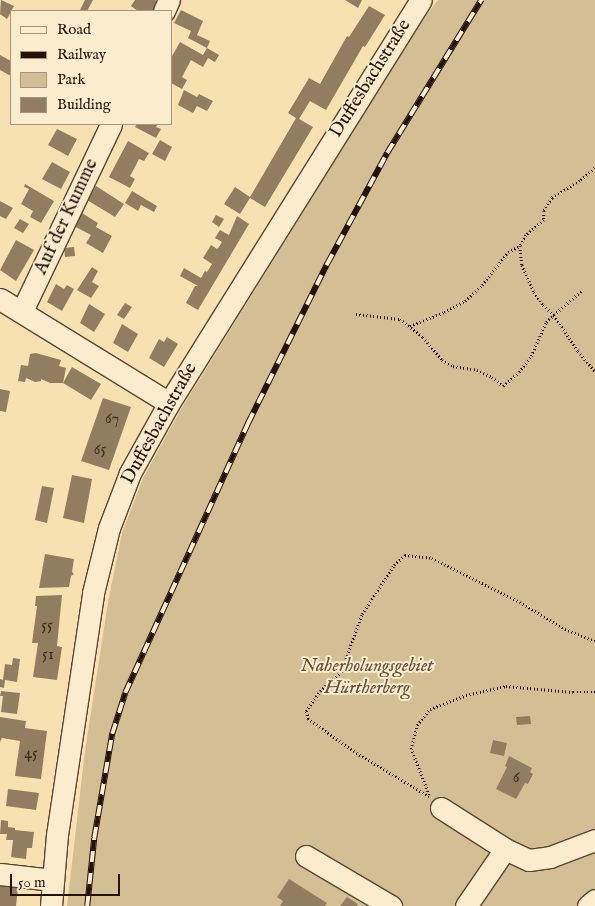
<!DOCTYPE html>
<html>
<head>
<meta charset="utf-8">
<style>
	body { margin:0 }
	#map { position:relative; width:595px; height:906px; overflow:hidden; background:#f8e1b1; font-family:"IM FELL English",serif }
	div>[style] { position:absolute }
	.green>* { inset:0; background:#d4be94 }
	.building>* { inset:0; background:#937d60 }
	.path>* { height:2.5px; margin-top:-1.25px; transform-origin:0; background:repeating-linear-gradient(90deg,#251109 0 1px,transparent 0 3.5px) }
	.roads { filter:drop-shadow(1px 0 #5a4533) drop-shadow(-1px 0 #5a4533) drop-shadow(0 1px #5a4533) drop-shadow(0 -1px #5a4533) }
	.minor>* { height:21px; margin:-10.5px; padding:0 10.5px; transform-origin:10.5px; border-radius:10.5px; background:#faeccc }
	.rail>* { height:5.5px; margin-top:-2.75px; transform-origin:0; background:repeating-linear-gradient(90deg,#faeccc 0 11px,#251109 0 22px); box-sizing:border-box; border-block:1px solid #251109 }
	span { translate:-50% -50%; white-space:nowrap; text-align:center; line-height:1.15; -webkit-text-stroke:4px #faeccc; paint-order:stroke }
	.number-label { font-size:16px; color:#402c1f }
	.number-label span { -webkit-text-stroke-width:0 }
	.street-label { font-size:19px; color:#251109 }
	.park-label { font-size:19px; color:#624e3a; font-style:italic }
	.legend { position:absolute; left:10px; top:10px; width:162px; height:115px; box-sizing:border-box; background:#faeccc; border:1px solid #a5947e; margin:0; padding:6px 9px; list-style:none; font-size:15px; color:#251109 }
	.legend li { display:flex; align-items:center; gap:10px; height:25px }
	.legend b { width:25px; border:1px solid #a5947e }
	.scale { position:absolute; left:10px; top:874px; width:110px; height:22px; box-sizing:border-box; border:2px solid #251109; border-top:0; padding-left:6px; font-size:15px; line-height:18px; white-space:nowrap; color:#251109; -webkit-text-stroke:4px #faeccc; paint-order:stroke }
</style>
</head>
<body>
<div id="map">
	<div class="green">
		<div style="clip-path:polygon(438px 0,595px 0,595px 906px,67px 906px,85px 751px,108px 602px,122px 533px,143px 478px,180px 411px,419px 25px)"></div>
	</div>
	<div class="building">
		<div style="clip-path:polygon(1px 0,14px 6px,7px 19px,0 14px)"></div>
		<div style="clip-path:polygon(85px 0,93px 0,87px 11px,82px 11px,80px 10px)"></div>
		<div style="clip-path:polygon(135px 0,155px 0,158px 2px,152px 11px,138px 11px,131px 6px)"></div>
		<div style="clip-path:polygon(345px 0,362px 0,358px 8px)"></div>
		<div style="clip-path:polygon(369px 6px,385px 15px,365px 47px,363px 46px,326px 110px,310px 101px,299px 119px,313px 127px,265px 207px,250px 198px,240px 214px,224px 204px,235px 187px,250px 197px,296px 118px,288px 113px,309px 78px,320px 84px,347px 36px,349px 37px)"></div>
		<div style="clip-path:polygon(181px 10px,203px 21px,197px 35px,210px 41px,207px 48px,188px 38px,191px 31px,174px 23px)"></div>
		<div style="clip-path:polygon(180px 42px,203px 55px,207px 48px,219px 55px,215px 62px,208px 58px,203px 67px,191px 60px,182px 77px,187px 80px,182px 89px,171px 83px,171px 58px)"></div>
		<div style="clip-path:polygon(0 55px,11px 61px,11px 76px,0 70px)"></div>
		<div style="clip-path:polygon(184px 90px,197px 97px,199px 94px,213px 101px,207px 111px,197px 106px,193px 113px,178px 105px)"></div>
		<div style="clip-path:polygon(137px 124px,158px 124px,156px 127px,161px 129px,156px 138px,135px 127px)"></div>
		<div style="clip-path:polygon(57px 129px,77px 139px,68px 156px,48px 145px)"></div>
		<div style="clip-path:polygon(160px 140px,172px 147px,165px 161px,152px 154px)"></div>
		<div style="clip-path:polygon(128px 141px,149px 153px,144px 161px,139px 159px,135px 167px,130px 176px,135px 179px,130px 188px,109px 177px)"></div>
		<div style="clip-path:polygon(52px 162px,70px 172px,61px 189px,42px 179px)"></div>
		<div style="clip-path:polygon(25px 184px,54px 201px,41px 223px,30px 217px,33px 211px,21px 204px,29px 189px,24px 187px)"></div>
		<div style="clip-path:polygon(96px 186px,124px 204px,115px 217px,87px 200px)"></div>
		<div style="clip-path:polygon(132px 191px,157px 206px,154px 212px,141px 205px,138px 211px,125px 203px)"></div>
		<div style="clip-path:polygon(0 201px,13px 208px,6px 219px,0 216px)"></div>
		<div style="clip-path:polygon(82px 213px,98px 223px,96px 227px,112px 236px,103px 253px,86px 243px,91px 235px,74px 226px)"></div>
		<div style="clip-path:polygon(216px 215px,224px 219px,219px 227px,212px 222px)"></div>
		<div style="clip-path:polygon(237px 216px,249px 224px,198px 310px,186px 303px,195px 286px,198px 286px,180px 276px,184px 268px,201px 278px,205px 271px,207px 272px,212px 264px,203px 258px,211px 245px,217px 249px,219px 247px,222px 242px,215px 238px,220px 230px,229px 235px)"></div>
		<div style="clip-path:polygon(20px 219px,29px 224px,23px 233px,14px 228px)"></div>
		<div style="clip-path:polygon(16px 240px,34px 250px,16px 281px,0 270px)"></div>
		<div style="clip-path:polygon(74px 247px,75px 256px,65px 257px,64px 248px)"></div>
		<div style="clip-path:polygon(92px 267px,98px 271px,92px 282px,99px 286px,91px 298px,77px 290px)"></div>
		<div style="clip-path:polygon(56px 284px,64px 289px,67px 285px,74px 289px,62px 311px,47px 302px)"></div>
		<div style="clip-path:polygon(125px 303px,132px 307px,124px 319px,117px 315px)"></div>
		<div style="clip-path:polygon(89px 304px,105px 314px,94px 332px,80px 323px)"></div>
		<div style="clip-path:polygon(122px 324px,138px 334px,128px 352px,113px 343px)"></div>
		<div style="clip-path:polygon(167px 337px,178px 344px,164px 367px,149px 358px,159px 339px,164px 342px)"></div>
		<div style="clip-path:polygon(36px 353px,61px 360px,59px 366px,66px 368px,63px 383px,50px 383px,41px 379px,41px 381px,35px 382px,26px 378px,25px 382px,18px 381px,21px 365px,28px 366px,30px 354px)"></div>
		<div style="clip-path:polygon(72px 367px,101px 384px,91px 400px,63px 383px)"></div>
		<div style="clip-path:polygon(0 389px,10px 391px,6px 412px,0 411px)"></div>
		<div style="clip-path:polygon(103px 398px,131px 407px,109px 470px,81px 461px)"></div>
		<div style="clip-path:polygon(72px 475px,92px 479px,84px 523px,63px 518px)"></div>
		<div style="clip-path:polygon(42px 486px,54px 488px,47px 523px,35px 520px)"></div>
		<div style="clip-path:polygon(45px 554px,74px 559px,72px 572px,74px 574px,71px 576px,69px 587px,39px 588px)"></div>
		<div style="clip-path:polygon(62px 595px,57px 646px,62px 647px,57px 680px,33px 677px,38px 643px,32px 643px,37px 606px,35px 606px,36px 596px)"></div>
		<div style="clip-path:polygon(13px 658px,20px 659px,17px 682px,5px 680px,4px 688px,0 687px,0 679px,3px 680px,5px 664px,12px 665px)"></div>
		<div style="clip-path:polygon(1px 691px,20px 693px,17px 714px,1px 712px,3px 696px,0 696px)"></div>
		<div style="clip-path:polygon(530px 716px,531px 724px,517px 725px,516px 717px)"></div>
		<div style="clip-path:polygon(0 717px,26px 721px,25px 728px,47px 731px,41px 779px,15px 776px,20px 741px,2px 738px,0 742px)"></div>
		<div style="clip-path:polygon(493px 740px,507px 743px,504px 756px,490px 753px)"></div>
		<div style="clip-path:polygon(509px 756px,532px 768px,530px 772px,533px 774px,528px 784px,525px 783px,516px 799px,496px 789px,507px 767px,505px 766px)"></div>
		<div style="clip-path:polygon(8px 789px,39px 793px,36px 810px,6px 806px)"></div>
		<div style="clip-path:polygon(1px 820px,8px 821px,8px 827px,15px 828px,15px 830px,34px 832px,32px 848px,27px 848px,26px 859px,11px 857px,13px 840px,6px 840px,7px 834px,0 834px)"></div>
		<div style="clip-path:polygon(289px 879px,327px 903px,325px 906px,280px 906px,283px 901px,277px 897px)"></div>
		<div style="clip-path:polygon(0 886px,18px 888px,16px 906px,0 906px)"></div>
		<div style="clip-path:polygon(347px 897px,358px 904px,357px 906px,340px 906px)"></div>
	</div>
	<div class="path">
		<div style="left:595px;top:168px;width:20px;rotate:139deg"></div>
		<div style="left:580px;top:181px;width:33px;rotate:149deg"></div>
		<div style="left:552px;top:198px;width:15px;rotate:122deg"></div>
		<div style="left:544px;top:211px;width:9px;rotate:90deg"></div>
		<div style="left:544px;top:220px;width:23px;rotate:140deg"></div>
		<div style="left:526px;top:235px;width:13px;rotate:119deg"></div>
		<div style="left:520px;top:246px;width:19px;rotate:84deg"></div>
		<div style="left:522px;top:265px;width:30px;rotate:66deg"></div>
		<div style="left:534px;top:292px;width:16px;rotate:55deg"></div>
		<div style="left:543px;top:305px;width:15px;rotate:42deg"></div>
		<div style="left:554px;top:315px;width:43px;rotate:56.3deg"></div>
		<div style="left:578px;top:351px;width:26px;rotate:50deg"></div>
		<div style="left:356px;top:314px;width:44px;rotate:6.5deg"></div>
		<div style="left:400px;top:319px;width:29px;rotate:38deg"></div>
		<div style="left:423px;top:337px;width:30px;rotate:50deg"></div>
		<div style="left:442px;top:360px;width:13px;rotate:29deg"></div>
		<div style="left:453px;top:366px;width:24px;rotate:9deg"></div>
		<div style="left:477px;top:370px;width:17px;rotate:25deg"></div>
		<div style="left:492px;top:377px;width:14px;rotate:39deg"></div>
		<div style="left:503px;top:386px;width:21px;rotate:-41deg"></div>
		<div style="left:519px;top:372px;width:20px;rotate:-53deg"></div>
		<div style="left:531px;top:356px;width:37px;rotate:-66deg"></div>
		<div style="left:546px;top:322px;width:47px;rotate:-41.5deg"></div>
		<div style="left:410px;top:326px;width:37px;rotate:-22deg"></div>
		<div style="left:444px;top:312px;width:24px;rotate:-28deg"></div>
		<div style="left:465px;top:301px;width:23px;rotate:-43deg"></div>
		<div style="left:482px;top:285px;width:42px;rotate:-51.8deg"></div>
		<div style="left:508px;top:252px;width:13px;rotate:-27deg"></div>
		<div style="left:429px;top:795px;width:49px;rotate:-111.4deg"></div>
		<div style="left:411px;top:749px;width:25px;rotate:-76deg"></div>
		<div style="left:417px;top:725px;width:21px;rotate:-51deg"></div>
		<div style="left:430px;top:709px;width:39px;rotate:-21deg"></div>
		<div style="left:466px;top:695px;width:41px;rotate:-12.7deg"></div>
		<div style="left:506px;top:686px;width:67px;rotate:5.1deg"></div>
		<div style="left:573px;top:692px;width:22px"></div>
		<div style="left:429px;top:797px;width:87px;rotate:-149deg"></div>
		<div style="left:354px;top:752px;width:57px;rotate:-144.3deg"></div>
		<div style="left:308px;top:719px;width:8px;rotate:-104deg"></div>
		<div style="left:306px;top:711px;width:24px;rotate:-55deg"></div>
		<div style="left:320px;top:691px;width:28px;rotate:-42deg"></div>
		<div style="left:341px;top:672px;width:62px;rotate:-70.1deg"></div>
		<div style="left:362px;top:614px;width:59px;rotate:-56.9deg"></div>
		<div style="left:394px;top:565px;width:15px;rotate:-42deg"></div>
		<div style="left:405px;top:555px;width:27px;rotate:6deg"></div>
		<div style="left:432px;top:558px;width:98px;rotate:26.6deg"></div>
		<div style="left:520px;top:602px;width:52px;rotate:31deg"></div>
		<div style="left:565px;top:629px;width:32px;rotate:22deg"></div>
	</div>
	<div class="roads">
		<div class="minor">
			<div style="left:164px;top:11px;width:12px;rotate:-66deg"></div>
			<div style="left:0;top:299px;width:198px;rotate:31.6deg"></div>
			<div style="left:22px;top:311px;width:207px;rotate:-64.5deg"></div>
			<div style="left:441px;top:808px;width:76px;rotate:32.6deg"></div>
			<div style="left:505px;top:849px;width:26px;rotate:25deg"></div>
			<div style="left:529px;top:860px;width:21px;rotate:-8deg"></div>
			<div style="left:550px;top:857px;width:48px;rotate:-20.7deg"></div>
			<div style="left:306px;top:856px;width:99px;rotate:30.5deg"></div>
			<div style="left:0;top:874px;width:53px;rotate:6.5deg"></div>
			<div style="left:51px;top:906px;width:71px;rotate:-85.2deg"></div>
			<div style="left:57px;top:835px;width:245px;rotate:-81.5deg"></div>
			<div style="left:93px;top:593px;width:67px;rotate:-76.2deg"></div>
			<div style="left:109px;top:528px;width:59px;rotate:-69.1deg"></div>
			<div style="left:130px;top:473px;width:80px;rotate:-60.9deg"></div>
			<div style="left:169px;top:403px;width:475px;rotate:-58deg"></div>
			<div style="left:466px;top:906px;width:69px;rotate:-55.6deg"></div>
			<div style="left:588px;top:906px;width:9px;rotate:-41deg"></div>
		</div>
	</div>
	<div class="rail">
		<div style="left:87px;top:906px;width:68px;rotate:-84.1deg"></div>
		<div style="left:94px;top:838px;width:106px;rotate:-80.2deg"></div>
		<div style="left:112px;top:734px;width:43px;rotate:-72.4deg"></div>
		<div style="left:125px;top:693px;width:297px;rotate:-65.5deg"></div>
		<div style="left:248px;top:423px;width:178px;rotate:-63.6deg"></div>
		<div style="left:327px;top:264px;width:126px;rotate:-61.6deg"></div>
		<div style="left:387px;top:153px;width:180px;rotate:-58.4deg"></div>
	</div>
	<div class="number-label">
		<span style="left:112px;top:419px">67</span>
		<span style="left:100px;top:450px">65</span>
		<span style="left:47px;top:626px">55</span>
		<span style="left:48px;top:655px">51</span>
		<span style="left:31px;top:754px">45</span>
		<span style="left:516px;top:778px">6</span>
	</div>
	<div class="street-label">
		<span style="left:371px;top:79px;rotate:-58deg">Duffesbachstraße</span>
		<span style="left:67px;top:217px;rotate:-65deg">Auf der Kumme</span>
		<span style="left:160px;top:424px;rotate:-61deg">Duffesbachstraße</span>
	</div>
	<div class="park-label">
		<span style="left:367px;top:678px">Naherholungsgebiet<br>Hürtherberg</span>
	</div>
	<ul class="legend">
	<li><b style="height:6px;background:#faeccc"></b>Road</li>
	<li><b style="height:6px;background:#251109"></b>Railway</li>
	<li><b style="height:14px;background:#d4be94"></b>Park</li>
	<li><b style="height:14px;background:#937d60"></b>Building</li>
	</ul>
	<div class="scale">50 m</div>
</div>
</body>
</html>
